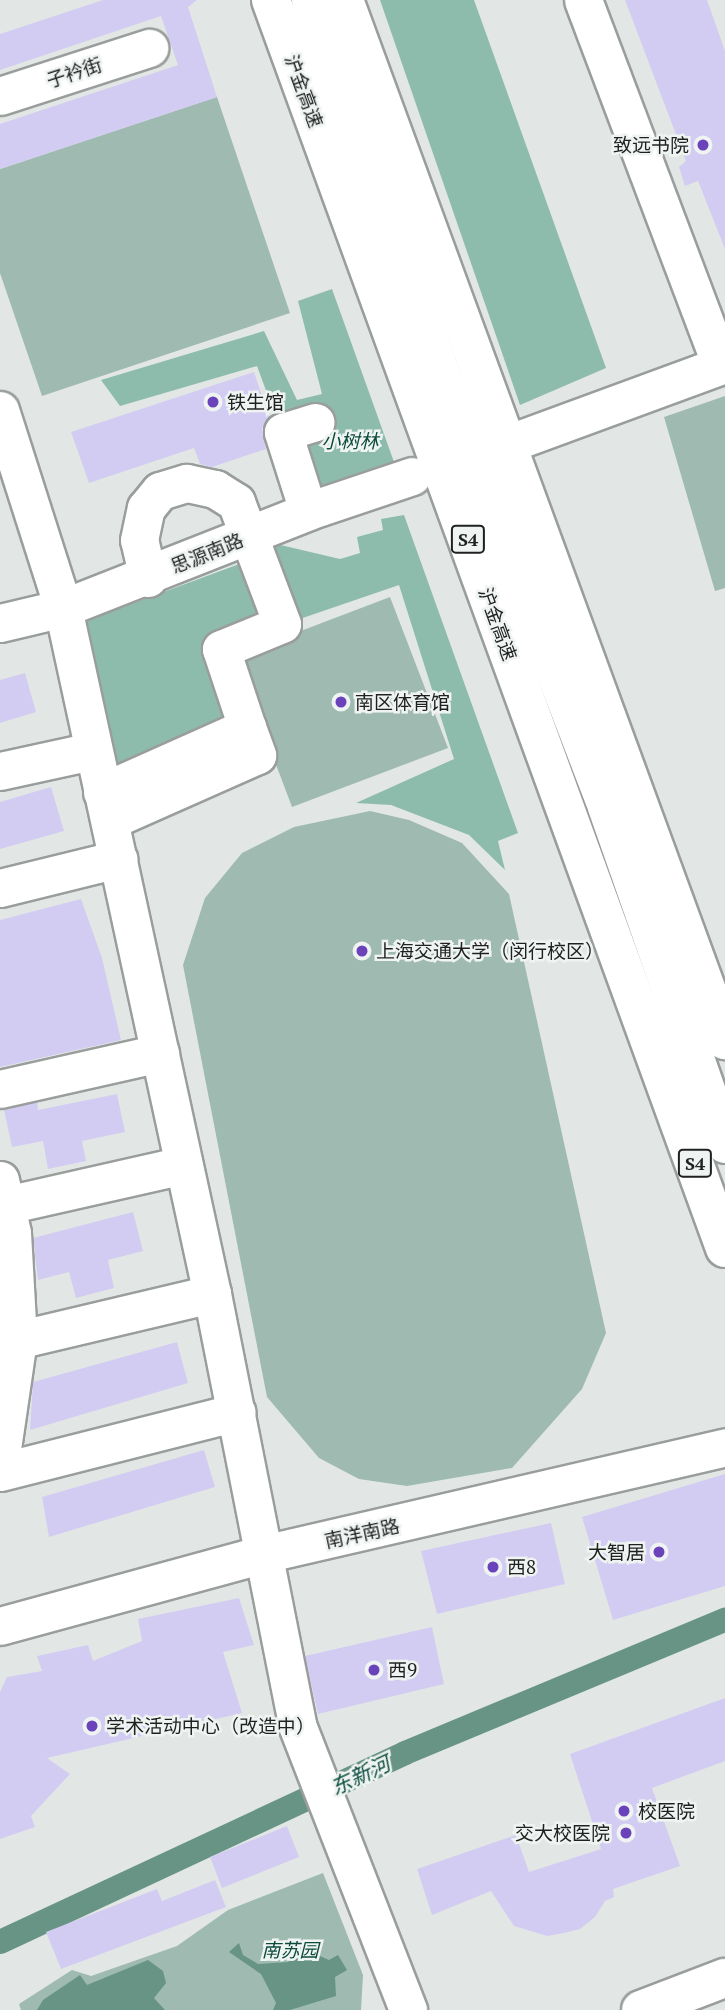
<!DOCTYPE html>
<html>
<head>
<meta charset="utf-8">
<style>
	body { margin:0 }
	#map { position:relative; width:725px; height:2010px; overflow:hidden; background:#e2e7e5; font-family:"PT Serif","Noto Sans SC",serif }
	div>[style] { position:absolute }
	.green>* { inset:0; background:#9fbab0 }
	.forest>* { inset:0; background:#8ebcac }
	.water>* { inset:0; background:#689486 }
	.canal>* { height:24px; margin:-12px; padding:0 12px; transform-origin:12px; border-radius:12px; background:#689486 }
	.building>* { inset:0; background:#d3ccf2 }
	.roads { filter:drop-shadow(2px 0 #999e9c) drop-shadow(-2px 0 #999e9c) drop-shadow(0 2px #999e9c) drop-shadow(0 -2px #999e9c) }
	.minor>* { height:37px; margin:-18.5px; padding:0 18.5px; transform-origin:18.5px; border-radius:18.5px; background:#fff }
	.major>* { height:38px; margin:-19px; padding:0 19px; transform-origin:19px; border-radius:19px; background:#fff }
	.highway>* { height:38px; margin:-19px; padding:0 19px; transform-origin:19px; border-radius:19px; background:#fff }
	.dots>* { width:19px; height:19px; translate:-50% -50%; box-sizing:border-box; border:4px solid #eff4f2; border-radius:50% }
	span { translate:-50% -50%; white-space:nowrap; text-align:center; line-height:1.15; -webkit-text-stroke:5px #eff4f2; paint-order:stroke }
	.shield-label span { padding:2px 5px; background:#eff4f2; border:2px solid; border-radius:5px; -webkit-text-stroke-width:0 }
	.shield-label { font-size:18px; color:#1f2120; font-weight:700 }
	.street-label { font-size:19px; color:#1f2120 }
	.poi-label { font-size:19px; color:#1f2120 }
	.right { translate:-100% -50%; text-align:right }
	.left { translate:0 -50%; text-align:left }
	.park-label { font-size:19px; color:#0c4b3c; font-style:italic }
	.water-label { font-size:21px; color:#0e4d3e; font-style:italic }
</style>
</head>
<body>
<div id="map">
	<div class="green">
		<div style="clip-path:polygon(217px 97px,290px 313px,42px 396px,0 273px,0 169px)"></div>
		<div style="clip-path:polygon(725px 396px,725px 588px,715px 591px,664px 417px)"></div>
		<div style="clip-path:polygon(390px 597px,448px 748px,292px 807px,235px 656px)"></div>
		<div style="clip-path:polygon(370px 811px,409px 820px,462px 843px,509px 894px,606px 1333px,582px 1389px,512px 1468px,407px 1486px,359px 1479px,319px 1458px,267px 1397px,183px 965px,205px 898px,242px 853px,294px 827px)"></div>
		<div style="clip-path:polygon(323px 1873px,363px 1975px,361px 2010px,21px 2010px,19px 2004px,72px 1970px,91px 1976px,177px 1946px,228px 1910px)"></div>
	</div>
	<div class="forest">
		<div style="clip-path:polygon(380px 0,474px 0,606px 368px,520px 405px)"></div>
		<div style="clip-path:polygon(332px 289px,394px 462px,314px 495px,279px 426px,257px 366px,120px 406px,101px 380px,264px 331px,297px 400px,322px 394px,298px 301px)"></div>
		<div style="clip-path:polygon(404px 515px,518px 833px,498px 841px,505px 870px,469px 835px,391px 805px,356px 803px,454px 759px,399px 585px,294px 621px,272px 543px,340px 559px,360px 553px,357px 537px,383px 530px,381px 519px)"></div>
		<div style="clip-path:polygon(250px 560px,268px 619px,213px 641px,233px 719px,113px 771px,80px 623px)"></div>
	</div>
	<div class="water">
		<div style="clip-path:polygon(239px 1943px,243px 1955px,258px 1964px,288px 1962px,304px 1949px,329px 1960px,338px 1955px,347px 1970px,335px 1977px,336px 1996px,290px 2010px,273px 2010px,276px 2003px,261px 1974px,229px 1952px)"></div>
		<div style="clip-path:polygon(148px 1960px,163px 1971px,166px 1983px,154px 1998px,165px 2010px,37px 2010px,43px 2000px,80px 1975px,87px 1985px)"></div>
	</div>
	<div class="canal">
		<div style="left:0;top:1942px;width:447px;rotate:-25deg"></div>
		<div style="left:405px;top:1753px;width:347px;rotate:-22.6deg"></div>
	</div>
	<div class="building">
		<div style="clip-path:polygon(103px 0,197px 0,188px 7px,217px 97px,0 169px,0 124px,178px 65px,161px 16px,0 70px,0 34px)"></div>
		<div style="clip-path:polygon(625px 0,707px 0,725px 51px,725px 249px,698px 181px,685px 186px,679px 167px,686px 161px)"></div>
		<div style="clip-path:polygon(254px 372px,269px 417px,262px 428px,266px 449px,212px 467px,200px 464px,194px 448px,89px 483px,71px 432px)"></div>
		<div style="clip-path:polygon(25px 673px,36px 712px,0 723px,0 680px)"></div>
		<div style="clip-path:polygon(51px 787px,64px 831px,0 849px,0 802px)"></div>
		<div style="clip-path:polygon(81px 899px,102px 958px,121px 1040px,0 1067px,0 920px)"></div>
		<div style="clip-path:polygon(117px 1094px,125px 1132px,82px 1141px,86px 1161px,48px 1169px,43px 1141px,12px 1147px,4px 1110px,37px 1102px,38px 1110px)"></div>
		<div style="clip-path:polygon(133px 1212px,143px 1251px,108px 1260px,114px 1288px,76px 1298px,69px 1272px,38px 1280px,33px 1238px)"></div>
		<div style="clip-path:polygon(177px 1342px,188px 1383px,30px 1430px,33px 1382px)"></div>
		<div style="clip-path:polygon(204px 1450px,215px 1487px,49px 1537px,42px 1497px)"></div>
		<div style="clip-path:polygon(725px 1474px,725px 1586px,613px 1620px,582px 1517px)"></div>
		<div style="clip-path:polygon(551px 1523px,565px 1584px,437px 1614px,421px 1551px)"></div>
		<div style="clip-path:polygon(239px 1598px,254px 1645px,223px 1652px,242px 1713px,47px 1758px,70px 1774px,31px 1816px,35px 1827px,0 1839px,0 1692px,7px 1677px,42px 1671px,37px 1656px,88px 1645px,93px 1661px,142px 1641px,138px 1619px)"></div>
		<div style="clip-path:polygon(432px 1627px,444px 1684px,318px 1714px,305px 1656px)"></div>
		<div style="clip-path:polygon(725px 1698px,725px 1761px,652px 1788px,680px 1866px,613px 1889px,614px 1897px,605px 1901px,595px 1917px,580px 1929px,564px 1933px,547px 1936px,514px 1926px,491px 1891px,432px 1915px,417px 1869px,516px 1835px,529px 1872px,601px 1849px,570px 1754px)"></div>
		<div style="clip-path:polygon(287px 1826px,299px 1857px,222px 1888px,210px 1857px)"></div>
		<div style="clip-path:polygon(215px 1880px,226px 1907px,61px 1969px,46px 1932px,157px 1889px,162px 1901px)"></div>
	</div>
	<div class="roads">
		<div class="minor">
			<div style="left:583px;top:0;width:390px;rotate:69.3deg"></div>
			<div style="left:0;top:96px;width:157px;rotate:-17.9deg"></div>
			<div style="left:0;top:410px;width:208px;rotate:72.3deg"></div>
			<div style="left:63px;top:608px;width:702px;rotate:77.75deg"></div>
			<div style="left:212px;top:1294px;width:439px;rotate:78.8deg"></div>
			<div style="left:297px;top:1725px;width:306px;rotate:68.7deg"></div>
			<div style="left:518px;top:440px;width:221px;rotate:-20.2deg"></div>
			<div style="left:308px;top:511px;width:83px;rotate:-107.6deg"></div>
			<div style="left:283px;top:432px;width:34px;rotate:-17deg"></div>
			<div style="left:148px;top:578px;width:39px;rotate:-103deg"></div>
			<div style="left:139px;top:540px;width:33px;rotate:-78deg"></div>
			<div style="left:146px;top:508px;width:22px;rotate:-51deg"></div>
			<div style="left:160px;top:491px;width:28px;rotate:-17deg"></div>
			<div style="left:187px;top:483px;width:29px;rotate:12deg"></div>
			<div style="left:215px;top:489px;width:25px;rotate:32deg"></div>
			<div style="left:236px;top:502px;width:130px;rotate:69.3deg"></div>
			<div style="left:282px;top:624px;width:66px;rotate:157.7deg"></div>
			<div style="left:221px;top:649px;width:82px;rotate:71.6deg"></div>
			<div style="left:0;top:623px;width:65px;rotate:-13.4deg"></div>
			<div style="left:63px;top:608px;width:276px;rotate:-21.5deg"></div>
			<div style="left:320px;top:507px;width:97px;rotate:-18.6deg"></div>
			<div style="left:0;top:771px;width:94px;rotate:-12.3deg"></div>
			<div style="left:102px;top:792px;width:159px;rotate:-24.1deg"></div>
			<div style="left:247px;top:727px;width:30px;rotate:70deg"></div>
			<div style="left:257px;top:755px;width:161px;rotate:156.1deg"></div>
			<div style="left:0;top:888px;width:122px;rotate:-13.8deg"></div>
			<div style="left:0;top:1089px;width:164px;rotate:-12.7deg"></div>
			<div style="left:0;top:1180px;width:54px;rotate:77.2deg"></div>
			<div style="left:12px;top:1233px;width:106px;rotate:86.8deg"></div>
			<div style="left:18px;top:1339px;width:124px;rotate:98.3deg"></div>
			<div style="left:6px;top:1205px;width:182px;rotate:-12.7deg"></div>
			<div style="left:0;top:1344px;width:218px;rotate:-13.3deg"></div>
			<div style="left:0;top:1472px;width:244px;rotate:-14.2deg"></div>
			<div style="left:0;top:1626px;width:273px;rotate:-15.3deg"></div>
			<div style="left:263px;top:1554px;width:474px;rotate:-13deg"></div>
		</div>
		<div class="major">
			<div style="left:641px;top:2010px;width:90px;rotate:-20.9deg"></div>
		</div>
		<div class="highway">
			<div style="left:271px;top:0;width:1328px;rotate:70.01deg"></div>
			<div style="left:311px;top:0;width:382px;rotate:70.9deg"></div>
			<div style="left:436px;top:361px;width:478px;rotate:69deg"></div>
			<div style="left:607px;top:807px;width:357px;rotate:70.7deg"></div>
			<div style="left:344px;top:0;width:1108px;rotate:69.88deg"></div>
		</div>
	</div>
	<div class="dots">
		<div style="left:703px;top:145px;background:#6a42ba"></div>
		<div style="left:213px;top:402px;background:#6a42ba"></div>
		<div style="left:341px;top:702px;background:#6a42ba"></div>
		<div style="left:362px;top:951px;background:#6a42ba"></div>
		<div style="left:659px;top:1552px;background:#6a42ba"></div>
		<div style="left:493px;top:1567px;background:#6a42ba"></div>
		<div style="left:374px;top:1670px;background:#6a42ba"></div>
		<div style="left:92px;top:1726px;background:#6a42ba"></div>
		<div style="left:624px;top:1811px;background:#6a42ba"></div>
		<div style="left:626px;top:1833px;background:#6a42ba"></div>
	</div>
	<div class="shield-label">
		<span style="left:468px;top:539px">S4</span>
		<span style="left:695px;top:1163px">S4</span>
	</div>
	<div class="street-label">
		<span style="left:74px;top:72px;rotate:-18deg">子衿街</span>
		<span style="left:304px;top:91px;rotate:70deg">沪金高速</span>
		<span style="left:207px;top:553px;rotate:-22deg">思源南路</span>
		<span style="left:498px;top:624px;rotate:70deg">沪金高速</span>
		<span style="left:362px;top:1533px;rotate:-12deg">南洋南路</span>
	</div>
	<div class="poi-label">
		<span class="right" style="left:689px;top:145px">致远书院</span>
		<span class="left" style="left:227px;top:402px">铁生馆</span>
		<span class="left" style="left:355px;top:702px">南区体育馆</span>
		<span class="left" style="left:376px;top:951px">上海交通大学（闵行校区）</span>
		<span class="right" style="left:645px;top:1552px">大智居</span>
		<span class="left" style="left:507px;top:1567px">西8</span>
		<span class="left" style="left:388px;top:1670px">西9</span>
		<span class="left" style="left:106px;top:1726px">学术活动中心（改造中）</span>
		<span class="left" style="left:638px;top:1811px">校医院</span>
		<span class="right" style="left:610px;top:1833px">交大校医院</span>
	</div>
	<div class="park-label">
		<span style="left:350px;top:441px">小树林</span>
		<span style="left:290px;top:1950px">南苏园</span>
	</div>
	<div class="water-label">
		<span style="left:360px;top:1775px;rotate:-25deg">东新河</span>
	</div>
</div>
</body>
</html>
